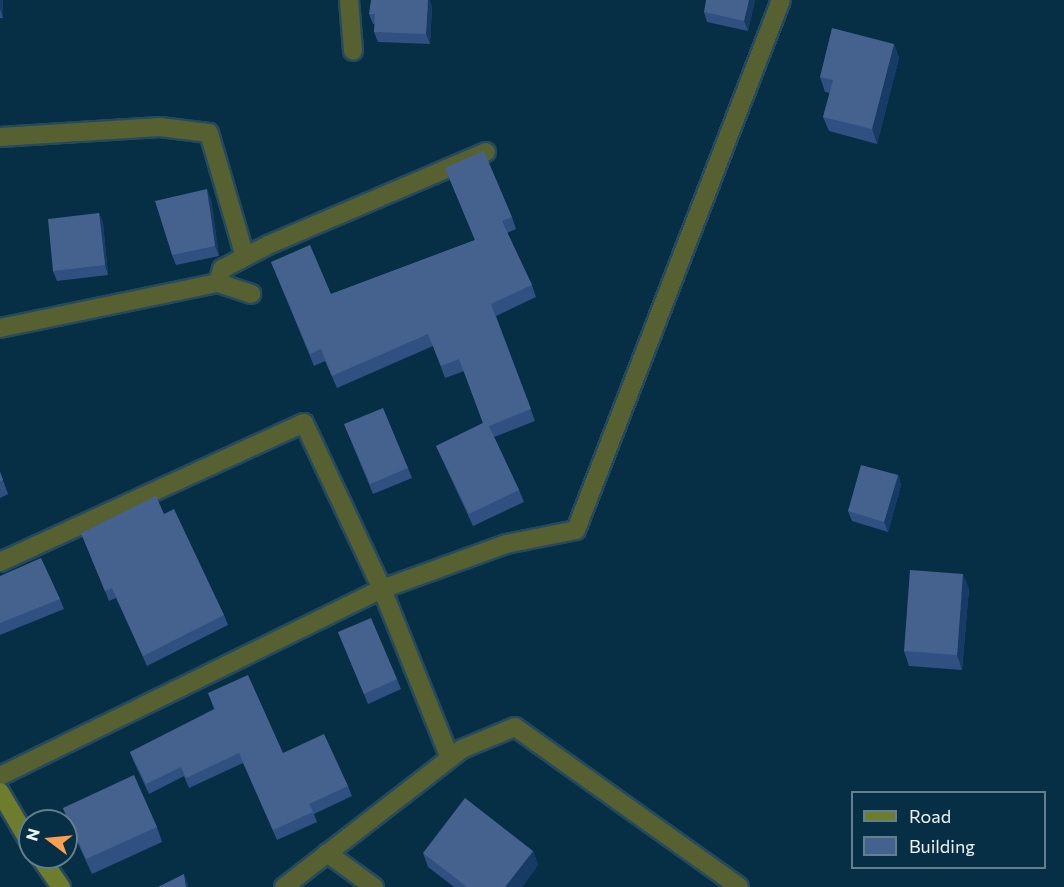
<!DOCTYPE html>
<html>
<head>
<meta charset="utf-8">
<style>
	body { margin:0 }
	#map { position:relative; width:1064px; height:887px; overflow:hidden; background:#062e44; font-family:Commissioner,sans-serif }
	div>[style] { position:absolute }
	.roads { filter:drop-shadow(2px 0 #264a5d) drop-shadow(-2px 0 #264a5d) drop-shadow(0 2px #264a5d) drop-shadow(0 -2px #264a5d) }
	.street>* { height:18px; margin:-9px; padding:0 9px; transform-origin:9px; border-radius:9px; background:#566031 }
	.secondary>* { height:18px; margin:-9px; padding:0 9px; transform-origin:9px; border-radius:9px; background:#6e7d2d }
	.wall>* { inset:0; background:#305082 }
	.shaded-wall>* { inset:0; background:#173b64 }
	.building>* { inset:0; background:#45628f }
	span { translate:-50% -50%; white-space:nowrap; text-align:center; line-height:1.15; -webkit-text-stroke:6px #062e44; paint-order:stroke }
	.legend { position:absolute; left:851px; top:791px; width:195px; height:78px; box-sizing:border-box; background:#062e44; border:2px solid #637e8c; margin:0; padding:8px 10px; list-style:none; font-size:18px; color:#eef5f9 }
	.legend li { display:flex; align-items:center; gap:12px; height:30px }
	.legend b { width:30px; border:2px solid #637e8c }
	.north { position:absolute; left:18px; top:809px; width:60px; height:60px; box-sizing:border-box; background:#062e44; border:2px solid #637e8c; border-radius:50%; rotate:286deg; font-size:16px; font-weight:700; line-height:24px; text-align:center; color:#eef5f9 }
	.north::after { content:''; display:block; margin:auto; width:21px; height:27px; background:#fa9f4f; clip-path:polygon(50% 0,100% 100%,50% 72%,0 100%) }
</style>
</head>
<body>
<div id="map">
	<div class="roads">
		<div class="street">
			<div style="left:349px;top:0;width:51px;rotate:85.5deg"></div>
			<div style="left:0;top:137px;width:160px;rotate:-3.6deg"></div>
			<div style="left:160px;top:127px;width:49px;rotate:7deg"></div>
			<div style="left:209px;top:133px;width:129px;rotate:73.8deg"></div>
			<div style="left:218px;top:283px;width:15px;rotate:-74deg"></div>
			<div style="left:222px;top:269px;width:52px;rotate:-27.6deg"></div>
			<div style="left:268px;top:245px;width:237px;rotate:-23.1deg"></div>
			<div style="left:0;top:328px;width:223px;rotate:-11.7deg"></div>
			<div style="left:218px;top:283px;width:35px;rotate:18deg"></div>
			<div style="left:0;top:562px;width:334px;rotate:-24.6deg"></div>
			<div style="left:304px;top:423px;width:183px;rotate:64.8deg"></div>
			<div style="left:382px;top:589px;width:182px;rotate:68.1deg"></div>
			<div style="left:0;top:776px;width:425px;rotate:-26.1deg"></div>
			<div style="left:382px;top:589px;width:132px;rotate:-19.9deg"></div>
			<div style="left:506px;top:544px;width:71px;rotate:-11.3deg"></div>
			<div style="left:576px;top:530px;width:568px;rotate:-68.85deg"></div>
			<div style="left:327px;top:853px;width:58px;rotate:35.9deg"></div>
			<div style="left:284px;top:887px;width:225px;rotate:-37.8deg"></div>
			<div style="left:462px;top:749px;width:57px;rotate:-22.5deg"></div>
			<div style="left:515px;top:727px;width:275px;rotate:35.5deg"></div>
		</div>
		<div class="secondary">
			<div style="left:0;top:792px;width:59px;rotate:59.5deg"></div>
			<div style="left:40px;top:857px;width:37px;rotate:55deg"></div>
		</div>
	</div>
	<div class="wall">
		<div style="clip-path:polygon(0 0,3px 0,3px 18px,0 18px)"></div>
		<div style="clip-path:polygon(755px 0,748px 31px,707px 22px,704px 12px)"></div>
		<div style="clip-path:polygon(432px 6px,430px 44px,378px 42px,374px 32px,375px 24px,373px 24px,369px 14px)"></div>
		<div style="clip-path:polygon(894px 44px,899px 58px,877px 144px,829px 131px,823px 117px,830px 93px,825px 92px,820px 77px)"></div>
		<div style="clip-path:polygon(445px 168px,512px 217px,516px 229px,507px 233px,532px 285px,536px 297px,496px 316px,535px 421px,494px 437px,519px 490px,524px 502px,473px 526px,441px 457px,436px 446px,483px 423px,464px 371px,445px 378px,433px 346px,337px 388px,325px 361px,314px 366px,271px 262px,331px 294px,475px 240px)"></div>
		<div style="clip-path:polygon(211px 199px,219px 256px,176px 265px,172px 255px)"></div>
		<div style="clip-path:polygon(99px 213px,103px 223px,108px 275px,57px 281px,53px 271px)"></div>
		<div style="clip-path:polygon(344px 424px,408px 468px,412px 478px,373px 494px)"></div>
		<div style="clip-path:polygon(0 472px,8px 494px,0 498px)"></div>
		<div style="clip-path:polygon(898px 475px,901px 485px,888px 532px,852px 521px,848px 511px)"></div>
		<div style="clip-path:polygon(164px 514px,224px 615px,228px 625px,147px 666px,116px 598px,109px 601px,81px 533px)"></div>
		<div style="clip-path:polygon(0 576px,60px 599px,64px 609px,0 635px)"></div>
		<div style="clip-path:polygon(969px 588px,962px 670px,909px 666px,904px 651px)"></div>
		<div style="clip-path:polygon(338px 632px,397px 679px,401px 689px,368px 704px)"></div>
		<div style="clip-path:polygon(208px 693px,283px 753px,348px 786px,352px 796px,314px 814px,317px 822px,277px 840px,243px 763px,189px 788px,184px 776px,149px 794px,134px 762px,130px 752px,214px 709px)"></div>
		<div style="clip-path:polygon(63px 808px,157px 827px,162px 842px,92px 874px,68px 822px)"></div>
		<div style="clip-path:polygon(533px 851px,538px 865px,522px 887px,454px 887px,428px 867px,423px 853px)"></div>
	</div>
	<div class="shaded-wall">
		<div style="clip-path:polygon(0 0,3px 0,3px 18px,0 9px)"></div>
		<div style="clip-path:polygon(428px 0,430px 0,432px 6px,430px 44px,426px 34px)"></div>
		<div style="clip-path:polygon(749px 0,755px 0,748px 31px,744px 21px)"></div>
		<div style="clip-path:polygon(894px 44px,899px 58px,877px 144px,872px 129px)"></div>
		<div style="clip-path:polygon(207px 189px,211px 199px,219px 256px,215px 246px)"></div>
		<div style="clip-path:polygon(99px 213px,103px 223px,108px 275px,105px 265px)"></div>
		<div style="clip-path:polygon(898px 475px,901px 485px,888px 532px,884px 522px)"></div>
		<div style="clip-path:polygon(963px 574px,969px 588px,962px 670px,957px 655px)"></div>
		<div style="clip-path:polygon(533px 851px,538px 865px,522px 887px,505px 887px)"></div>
		<div style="clip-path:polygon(184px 874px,188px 884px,188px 887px,186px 887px)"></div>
	</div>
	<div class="building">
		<div style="clip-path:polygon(371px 0,428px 0,426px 34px,374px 32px,375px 14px,369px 14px)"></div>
		<div style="clip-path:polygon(706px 0,749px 0,744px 21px,704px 12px)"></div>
		<div style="clip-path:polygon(832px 28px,894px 44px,872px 129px,823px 117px,833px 80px,820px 77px)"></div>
		<div style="clip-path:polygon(484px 151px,512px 217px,502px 221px,532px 285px,491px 304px,531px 409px,489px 426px,519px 490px,469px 514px,436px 446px,483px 423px,459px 359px,441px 366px,428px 334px,332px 376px,321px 349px,310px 354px,271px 262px,310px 245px,331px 294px,475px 240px,445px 168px)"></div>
		<div style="clip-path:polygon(207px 189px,215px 246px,172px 255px,155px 201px)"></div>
		<div style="clip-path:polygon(99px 213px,105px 265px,53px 271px,48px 219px)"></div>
		<div style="clip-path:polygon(383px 408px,408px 468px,370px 484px,344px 424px)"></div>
		<div style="clip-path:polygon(861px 465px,898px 475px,884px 522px,848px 511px)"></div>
		<div style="clip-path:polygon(0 472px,3px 480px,0 481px)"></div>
		<div style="clip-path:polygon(156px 496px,164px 514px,174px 509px,224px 615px,143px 656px,112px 588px,105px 591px,81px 533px)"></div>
		<div style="clip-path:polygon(41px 558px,60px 599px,0 623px,0 576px)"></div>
		<div style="clip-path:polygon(910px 570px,963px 574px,957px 655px,904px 651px)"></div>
		<div style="clip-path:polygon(371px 618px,397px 679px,364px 694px,338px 632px)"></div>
		<div style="clip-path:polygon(248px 675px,283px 753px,324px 734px,348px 786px,309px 804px,313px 812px,273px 830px,239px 753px,186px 778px,181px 767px,146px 784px,130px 752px,215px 709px,208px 693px)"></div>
		<div style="clip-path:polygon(134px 775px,157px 827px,86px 859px,63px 808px)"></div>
		<div style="clip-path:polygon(465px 798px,533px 851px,505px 887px,467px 887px,423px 853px)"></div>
		<div style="clip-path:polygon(184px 874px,186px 887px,158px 887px)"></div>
	</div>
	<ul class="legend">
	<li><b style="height:8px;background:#6e7d2d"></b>Road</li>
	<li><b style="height:16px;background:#45628f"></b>Building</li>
	</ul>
	<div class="north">N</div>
</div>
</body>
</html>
